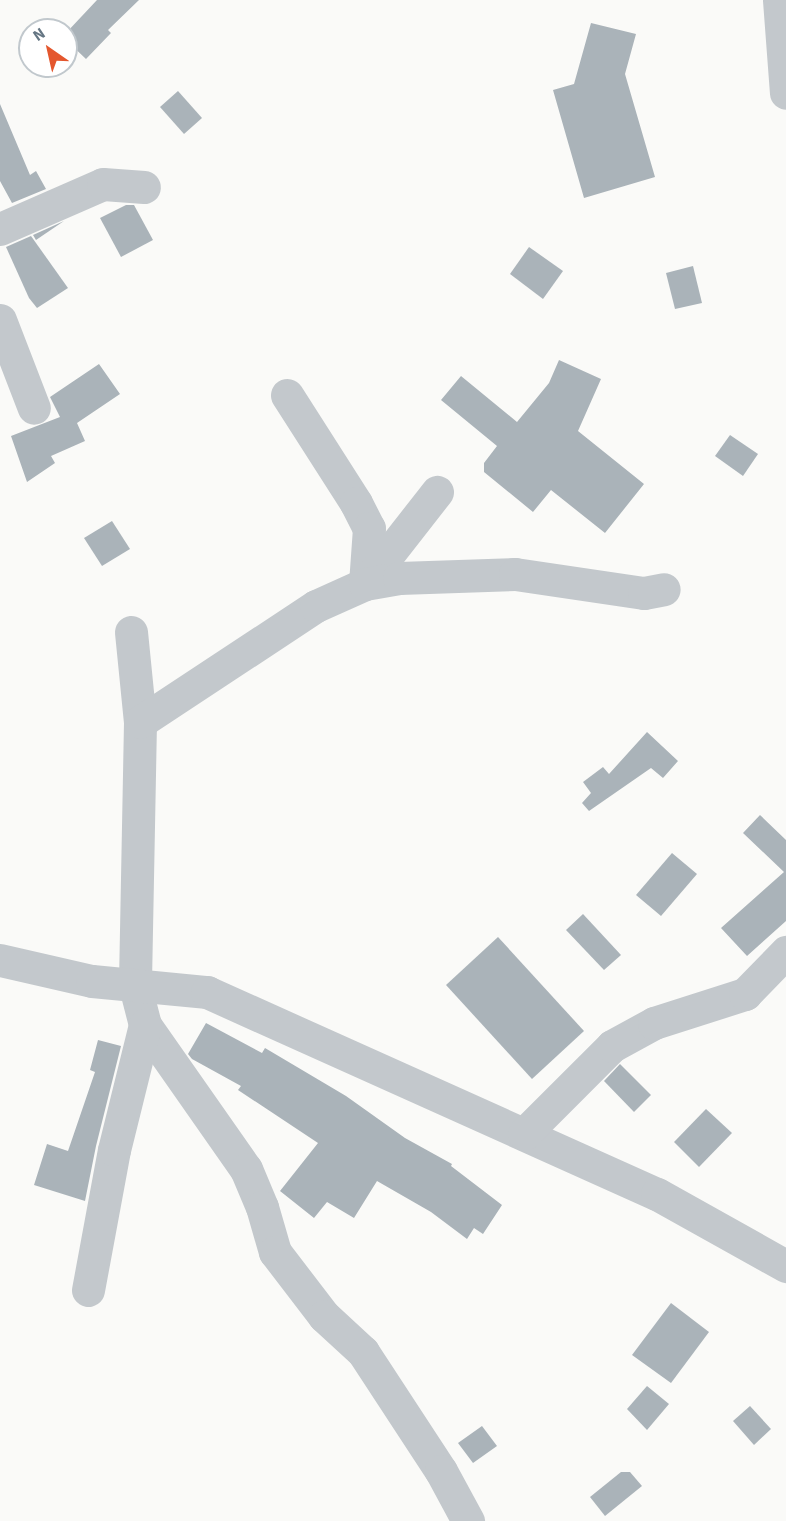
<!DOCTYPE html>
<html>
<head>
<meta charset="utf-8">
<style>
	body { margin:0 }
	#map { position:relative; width:786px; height:1521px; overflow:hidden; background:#fafaf8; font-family:"Source Sans 3",sans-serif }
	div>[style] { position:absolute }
	.building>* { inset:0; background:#aab3b9 }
	.minor>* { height:33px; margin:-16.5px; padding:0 16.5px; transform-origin:16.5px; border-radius:16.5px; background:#c3c8cc }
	span { translate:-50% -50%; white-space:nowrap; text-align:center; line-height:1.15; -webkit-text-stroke:6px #fff; paint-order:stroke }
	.north { position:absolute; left:18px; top:18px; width:60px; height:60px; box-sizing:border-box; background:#fff; border:2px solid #c1c8cd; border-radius:50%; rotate:326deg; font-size:16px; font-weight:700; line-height:24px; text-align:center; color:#657683 }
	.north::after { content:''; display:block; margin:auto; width:21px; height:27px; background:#e4572e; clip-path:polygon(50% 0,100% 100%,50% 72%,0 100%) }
</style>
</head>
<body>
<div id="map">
	<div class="building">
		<div style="clip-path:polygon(97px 0,139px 0,108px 30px,111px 33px,86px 59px,66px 40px,66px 33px)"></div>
		<div style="clip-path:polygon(591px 23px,636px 34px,625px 74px,655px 177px,584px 198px,553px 90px,574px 84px)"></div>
		<div style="clip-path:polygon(178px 91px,202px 118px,184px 134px,160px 107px)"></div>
		<div style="clip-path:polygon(0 104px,30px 175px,36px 171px,46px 189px,12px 203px,0 181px)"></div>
		<div style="clip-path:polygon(126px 205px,134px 205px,153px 240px,121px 257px,100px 218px)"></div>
		<div style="clip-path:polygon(64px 221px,36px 240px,33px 235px)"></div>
		<div style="clip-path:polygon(31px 236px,68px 288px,37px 308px,29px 298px,6px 247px)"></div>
		<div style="clip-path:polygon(529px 247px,563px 271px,543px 299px,510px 274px)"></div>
		<div style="clip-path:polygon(693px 266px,702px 303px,675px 309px,666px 273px)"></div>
		<div style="clip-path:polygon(559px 360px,601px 379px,578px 431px,644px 484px,605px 533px,551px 490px,533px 512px,484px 472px,484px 463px,497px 446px,441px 400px,461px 376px,517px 422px,549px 383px)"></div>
		<div style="clip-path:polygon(99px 364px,120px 394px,77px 423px,85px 441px,51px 456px,55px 463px,27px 482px,11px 436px,60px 417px,50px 397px)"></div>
		<div style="clip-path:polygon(730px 435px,758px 454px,743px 476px,715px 456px)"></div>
		<div style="clip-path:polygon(112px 521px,130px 549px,102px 566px,84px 538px)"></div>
		<div style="clip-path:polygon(647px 732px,678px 761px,663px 778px,651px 768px,589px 811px,582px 803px,591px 793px,583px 782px,603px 767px,609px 774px)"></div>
		<div style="clip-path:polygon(760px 815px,786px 840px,786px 921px,747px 956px,721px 928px,784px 872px,743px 833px)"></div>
		<div style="clip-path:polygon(672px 853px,697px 874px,661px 916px,636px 895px)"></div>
		<div style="clip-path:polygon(583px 914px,621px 955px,604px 970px,566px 930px)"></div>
		<div style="clip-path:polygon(498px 937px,584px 1031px,532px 1079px,446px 985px)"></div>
		<div style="clip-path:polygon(206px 1023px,262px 1053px,265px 1048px,346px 1096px,405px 1138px,452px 1164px,451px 1166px,502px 1205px,483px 1234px,474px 1228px,467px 1239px,431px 1212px,377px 1181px,354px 1218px,327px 1202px,314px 1218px,280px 1191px,318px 1143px,238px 1090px,241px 1086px,192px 1059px,188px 1054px)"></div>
		<div style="clip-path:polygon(98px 1040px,121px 1046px,96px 1146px,85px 1201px,34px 1185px,47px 1144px,68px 1151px,95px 1072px,90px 1070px)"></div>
		<div style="clip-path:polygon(620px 1064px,651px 1095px,634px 1112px,604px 1081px)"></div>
		<div style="clip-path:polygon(706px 1109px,732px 1133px,699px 1167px,674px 1142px)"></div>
		<div style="clip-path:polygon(671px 1303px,709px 1332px,671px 1383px,632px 1355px)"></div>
		<div style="clip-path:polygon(647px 1386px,669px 1404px,647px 1430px,627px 1409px)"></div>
		<div style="clip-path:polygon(750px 1406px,771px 1429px,754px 1445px,733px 1421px)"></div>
		<div style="clip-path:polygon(482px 1426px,497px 1446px,473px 1463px,458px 1443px)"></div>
		<div style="clip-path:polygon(621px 1472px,630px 1472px,642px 1486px,605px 1516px,590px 1497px)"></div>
	</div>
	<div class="minor">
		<div style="left:779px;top:0;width:93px;rotate:85.7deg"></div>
		<div style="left:0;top:229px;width:112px;rotate:-23.6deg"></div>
		<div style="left:103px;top:184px;width:41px;rotate:4.2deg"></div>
		<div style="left:0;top:320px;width:94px;rotate:68.9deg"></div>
		<div style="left:287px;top:395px;width:128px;rotate:57.4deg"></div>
		<div style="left:356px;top:503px;width:28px;rotate:63deg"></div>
		<div style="left:369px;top:528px;width:56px;rotate:94.1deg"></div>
		<div style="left:365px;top:584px;width:117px;rotate:-52deg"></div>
		<div style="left:131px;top:632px;width:90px;rotate:84.3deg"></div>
		<div style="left:140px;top:722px;width:264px;rotate:91.1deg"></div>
		<div style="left:135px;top:986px;width:40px;rotate:75.6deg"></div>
		<div style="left:145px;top:1025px;width:176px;rotate:55deg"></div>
		<div style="left:246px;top:1169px;width:41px;rotate:67.2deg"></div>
		<div style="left:262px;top:1207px;width:47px;rotate:73.9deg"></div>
		<div style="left:275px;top:1252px;width:81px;rotate:52.6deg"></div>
		<div style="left:324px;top:1316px;width:53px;rotate:42.7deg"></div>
		<div style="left:363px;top:1352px;width:142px;rotate:56.8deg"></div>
		<div style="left:441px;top:1471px;width:57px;rotate:61.6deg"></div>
		<div style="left:140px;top:722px;width:211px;rotate:-33.4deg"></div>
		<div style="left:316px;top:606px;width:54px;rotate:-24.2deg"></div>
		<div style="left:365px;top:584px;width:35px;rotate:-10deg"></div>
		<div style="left:399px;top:578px;width:116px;rotate:-2deg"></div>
		<div style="left:515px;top:574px;width:130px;rotate:8.4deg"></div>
		<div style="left:644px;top:593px;width:20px;rotate:-11deg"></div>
		<div style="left:0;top:960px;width:94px;rotate:12.9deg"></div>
		<div style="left:92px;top:981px;width:116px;rotate:5.5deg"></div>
		<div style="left:207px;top:992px;width:493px;rotate:24.2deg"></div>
		<div style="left:657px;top:1194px;width:148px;rotate:29.2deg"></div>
		<div style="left:524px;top:1134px;width:124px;rotate:-45deg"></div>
		<div style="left:612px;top:1046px;width:48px;rotate:-28.7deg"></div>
		<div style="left:654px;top:1023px;width:96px;rotate:-17.7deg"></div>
		<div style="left:745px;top:994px;width:59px;rotate:-45.7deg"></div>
		<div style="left:88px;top:1290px;width:142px;rotate:-79.5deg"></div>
		<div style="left:114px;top:1150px;width:129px;rotate:-76.1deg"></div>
	</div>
	<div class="north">N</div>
</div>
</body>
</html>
